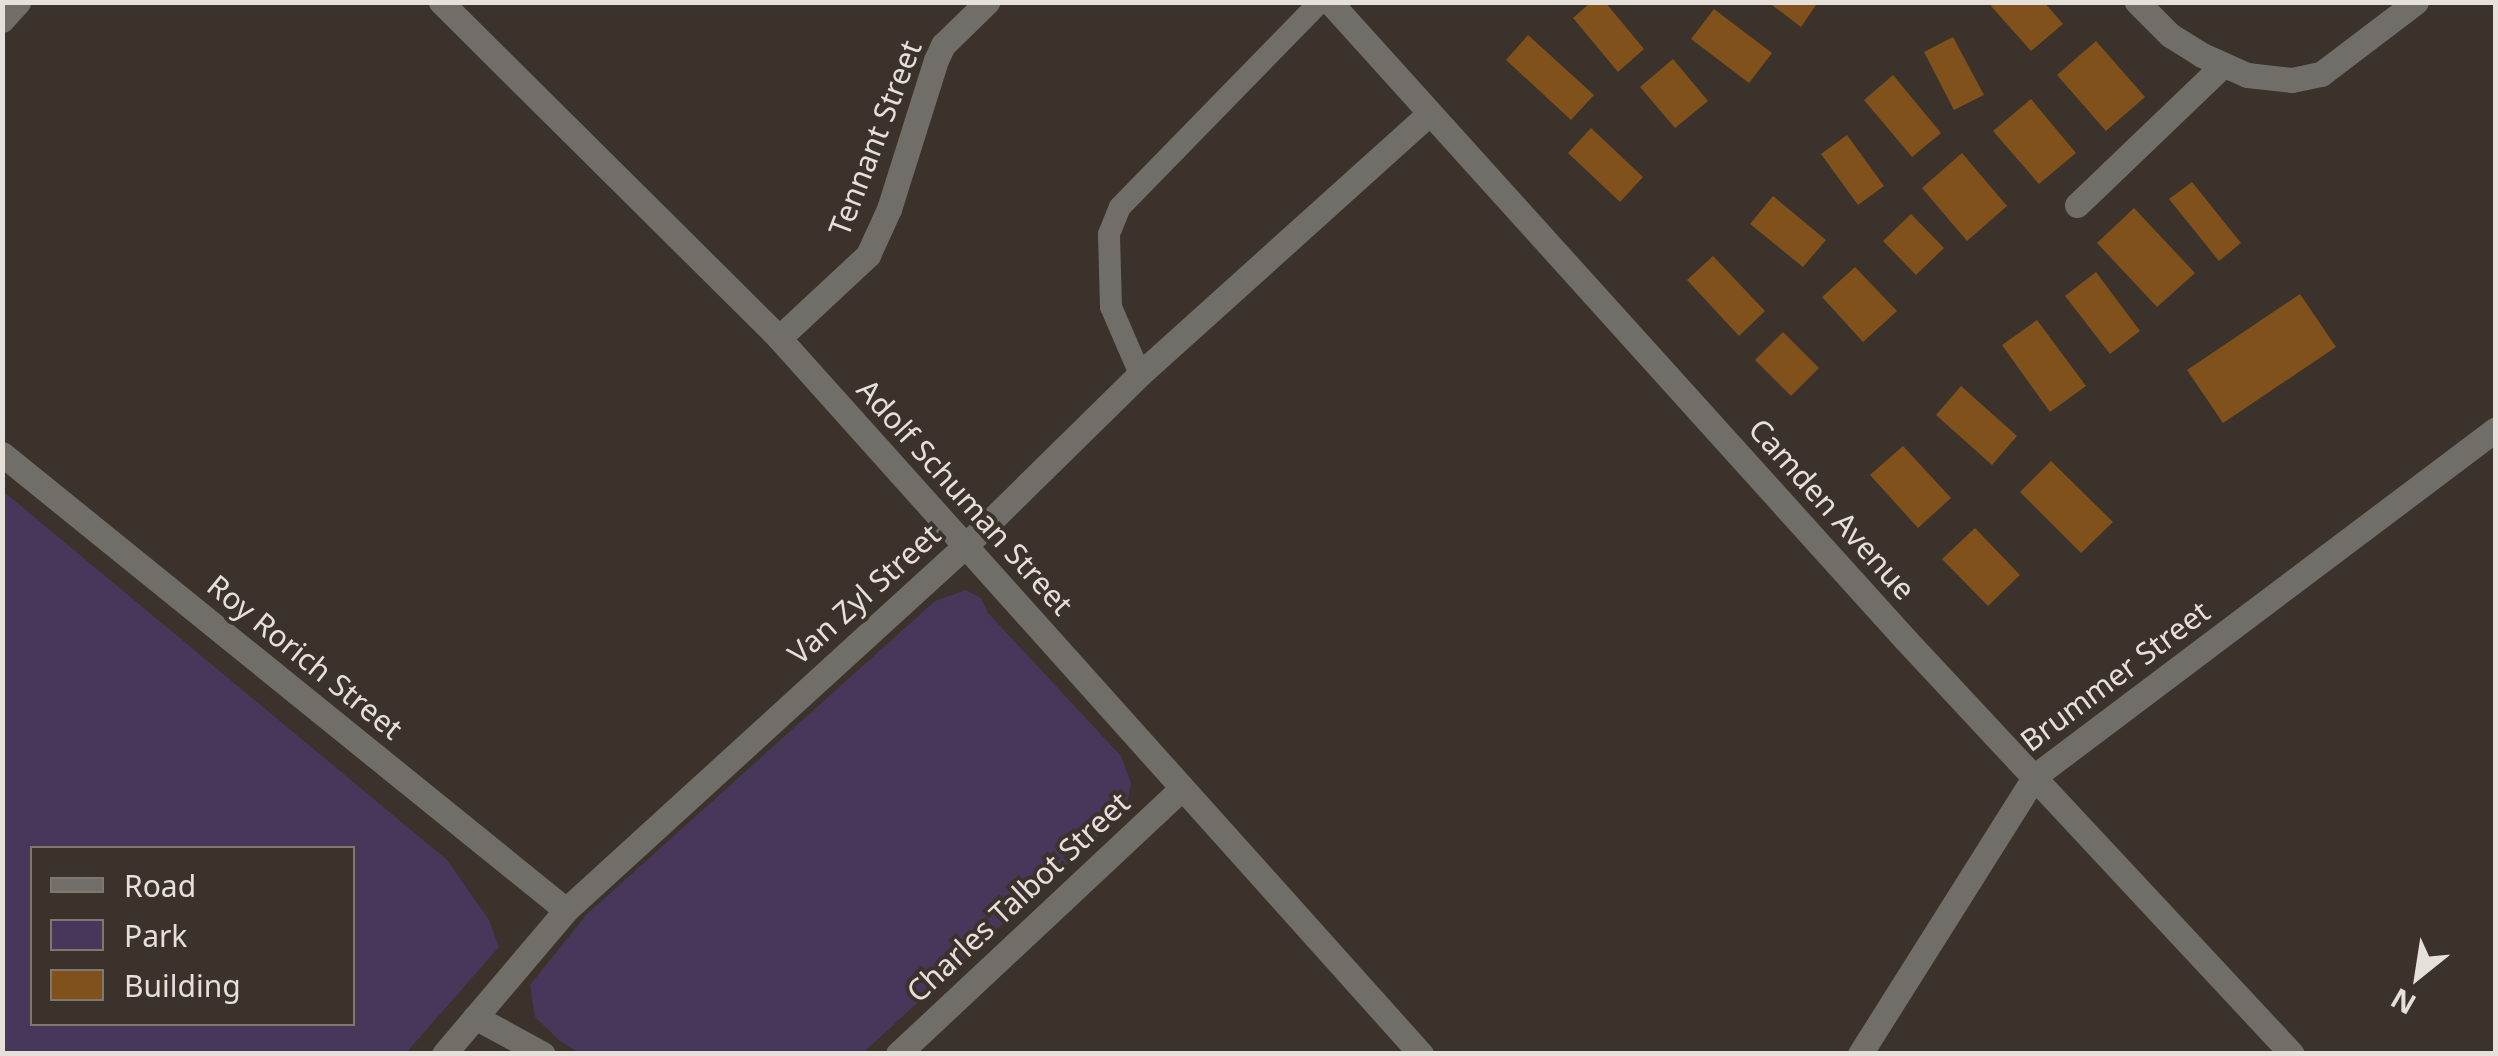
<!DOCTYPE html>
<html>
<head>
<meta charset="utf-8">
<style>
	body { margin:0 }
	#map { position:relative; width:2498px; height:1056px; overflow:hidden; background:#3a322b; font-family:"Noto Sans",sans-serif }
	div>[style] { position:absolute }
	.green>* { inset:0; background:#47375b }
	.building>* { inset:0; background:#81511b }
	.service>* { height:22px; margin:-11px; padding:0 11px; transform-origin:11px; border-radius:11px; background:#716d69 }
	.minor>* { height:25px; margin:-12.5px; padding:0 12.5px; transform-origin:12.5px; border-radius:12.5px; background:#716d69 }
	span { translate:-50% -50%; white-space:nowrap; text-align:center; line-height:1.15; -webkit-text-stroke:8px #3a322b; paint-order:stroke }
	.street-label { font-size:30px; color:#e6e0db }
	.frame { position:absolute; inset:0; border:5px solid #e6e0db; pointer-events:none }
	.legend { position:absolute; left:30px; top:846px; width:325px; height:180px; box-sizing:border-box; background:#3a322b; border:2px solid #7f7871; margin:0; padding:12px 18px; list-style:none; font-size:30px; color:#e6e0db }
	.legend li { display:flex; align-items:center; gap:20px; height:50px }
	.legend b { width:50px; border:2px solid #7f7871 }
	.north { position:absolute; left:2368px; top:926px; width:100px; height:100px; -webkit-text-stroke:8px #3a322b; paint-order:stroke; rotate:210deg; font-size:28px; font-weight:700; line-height:40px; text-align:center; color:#e6e0db }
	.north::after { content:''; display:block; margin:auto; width:35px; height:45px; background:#e6e0db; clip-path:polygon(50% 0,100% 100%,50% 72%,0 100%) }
</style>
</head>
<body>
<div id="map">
	<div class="green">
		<div style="clip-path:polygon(evenodd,3px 491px,447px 860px,489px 920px,499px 947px,406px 1053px,3px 1053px,3px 491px,32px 848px,352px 848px,352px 1024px,32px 1024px,32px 848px)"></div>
		<div style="clip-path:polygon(966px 590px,981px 598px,988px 613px,1121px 756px,1131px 783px,1126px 810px,863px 1053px,581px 1054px,560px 1041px,535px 1017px,530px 985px,587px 914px,935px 601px)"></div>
	</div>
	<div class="building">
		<div style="clip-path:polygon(1591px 2px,1605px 2px,1644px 49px,1618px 72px,1573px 18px)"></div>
		<div style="clip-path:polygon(1768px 2px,1818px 2px,1801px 27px)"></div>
		<div style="clip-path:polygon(1995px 2px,2044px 2px,2063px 24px,2031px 51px,1991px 6px)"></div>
		<div style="clip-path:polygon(1714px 9px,1772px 53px,1749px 83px,1691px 39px)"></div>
		<div style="clip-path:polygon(1528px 35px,1594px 95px,1571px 120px,1506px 60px)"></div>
		<div style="clip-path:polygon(1953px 37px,1984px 95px,1954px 110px,1924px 52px)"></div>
		<div style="clip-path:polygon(2096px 41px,2145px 97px,2106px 131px,2057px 75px)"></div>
		<div style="clip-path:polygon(1673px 59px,1708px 101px,1675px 128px,1640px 87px)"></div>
		<div style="clip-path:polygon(1893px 75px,1941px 133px,1912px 157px,1864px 100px)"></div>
		<div style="clip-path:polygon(2031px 99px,2076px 153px,2039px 184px,1993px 131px)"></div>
		<div style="clip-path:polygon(1591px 128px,1643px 177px,1620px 202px,1568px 153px)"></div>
		<div style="clip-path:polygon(1847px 135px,1884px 186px,1858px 205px,1821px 154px)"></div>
		<div style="clip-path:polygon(1962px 153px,2007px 206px,1967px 241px,1922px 188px)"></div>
		<div style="clip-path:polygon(2192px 182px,2241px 243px,2219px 261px,2169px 199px)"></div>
		<div style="clip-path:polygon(1773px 196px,1826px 240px,1803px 267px,1750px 224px)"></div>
		<div style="clip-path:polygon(2134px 208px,2195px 273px,2157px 307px,2097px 243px)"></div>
		<div style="clip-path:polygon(1911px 214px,1944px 248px,1916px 275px,1883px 241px)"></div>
		<div style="clip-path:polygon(1713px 256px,1765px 311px,1739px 336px,1687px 280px)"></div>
		<div style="clip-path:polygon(1855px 267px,1897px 311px,1863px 342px,1822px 297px)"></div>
		<div style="clip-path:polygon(2096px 272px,2140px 331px,2110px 354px,2065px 296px)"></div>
		<div style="clip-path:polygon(2300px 294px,2336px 347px,2223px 423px,2187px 370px)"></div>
		<div style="clip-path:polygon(2037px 320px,2086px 386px,2050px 412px,2002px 345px)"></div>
		<div style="clip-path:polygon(1783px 332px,1819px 368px,1791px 396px,1755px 360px)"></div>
		<div style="clip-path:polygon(1961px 386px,2017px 436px,1992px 465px,1936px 415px)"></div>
		<div style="clip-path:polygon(1903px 446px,1951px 498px,1918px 528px,1870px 475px)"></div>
		<div style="clip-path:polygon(2051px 461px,2113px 522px,2081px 553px,2020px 492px)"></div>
		<div style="clip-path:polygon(1975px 528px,2020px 575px,1988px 606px,1942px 559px)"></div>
	</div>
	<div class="service">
		<div style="left:1140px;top:374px;width:73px;rotate:-113.4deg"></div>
		<div style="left:1111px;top:307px;width:73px;rotate:-91.6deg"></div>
		<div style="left:1109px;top:234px;width:29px;rotate:-68deg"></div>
		<div style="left:1120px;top:207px;width:286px;rotate:-45.7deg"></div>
	</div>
	<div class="minor">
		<div style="left:441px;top:2px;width:477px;rotate:44.8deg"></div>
		<div style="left:779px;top:338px;width:962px;rotate:48.12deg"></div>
		<div style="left:1330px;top:2px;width:858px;rotate:47.93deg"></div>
		<div style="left:1905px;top:639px;width:567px;rotate:47deg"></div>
		<div style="left:2137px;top:2px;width:47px;rotate:45deg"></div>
		<div style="left:2170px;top:35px;width:38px;rotate:32deg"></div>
		<div style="left:2202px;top:55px;width:49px;rotate:24deg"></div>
		<div style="left:2247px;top:75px;width:45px;rotate:6.3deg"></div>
		<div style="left:2292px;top:80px;width:30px;rotate:-12deg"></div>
		<div style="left:2321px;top:74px;width:119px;rotate:-37.2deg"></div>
		<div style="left:2px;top:20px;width:24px;rotate:-48deg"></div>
		<div style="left:2077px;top:205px;width:202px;rotate:-43.8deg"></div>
		<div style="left:779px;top:338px;width:122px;rotate:-43deg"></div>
		<div style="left:868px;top:255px;width:51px;rotate:-65.5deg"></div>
		<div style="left:889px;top:209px;width:156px;rotate:-72.5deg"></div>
		<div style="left:936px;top:60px;width:17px;rotate:-65deg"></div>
		<div style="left:943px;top:45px;width:62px;rotate:-44.3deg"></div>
		<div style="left:2px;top:454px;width:725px;rotate:38.96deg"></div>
		<div style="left:475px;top:1017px;width:77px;rotate:28.6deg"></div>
		<div style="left:444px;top:1054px;width:189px;rotate:-49.7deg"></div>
		<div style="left:566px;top:910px;width:540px;rotate:-42.37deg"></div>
		<div style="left:965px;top:546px;width:245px;rotate:-44.5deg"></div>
		<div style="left:1140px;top:374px;width:390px;rotate:-42deg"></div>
		<div style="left:898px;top:1054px;width:389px;rotate:-43.1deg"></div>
		<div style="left:1860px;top:1054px;width:328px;rotate:-57.8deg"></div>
		<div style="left:2035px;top:776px;width:577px;rotate:-36.97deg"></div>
	</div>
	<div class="street-label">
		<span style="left:875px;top:138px;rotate:-69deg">Tennant Street</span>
		<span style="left:965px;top:497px;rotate:48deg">Adolf Schuman Street</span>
		<span style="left:1832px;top:509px;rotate:48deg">Camden Avenue</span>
		<span style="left:864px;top:594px;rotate:-42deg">Van Zyl Street</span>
		<span style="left:305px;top:657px;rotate:39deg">Roy Rorich Street</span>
		<span style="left:2115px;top:676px;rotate:-37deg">Brummer Street</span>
		<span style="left:1018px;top:897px;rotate:-43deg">Charles Talbot Street</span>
	</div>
	<div class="frame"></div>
	<ul class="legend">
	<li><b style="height:12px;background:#716d69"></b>Road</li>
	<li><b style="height:28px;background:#47375b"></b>Park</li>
	<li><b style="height:28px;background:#81511b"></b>Building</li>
	</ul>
	<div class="north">N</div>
</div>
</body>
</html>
